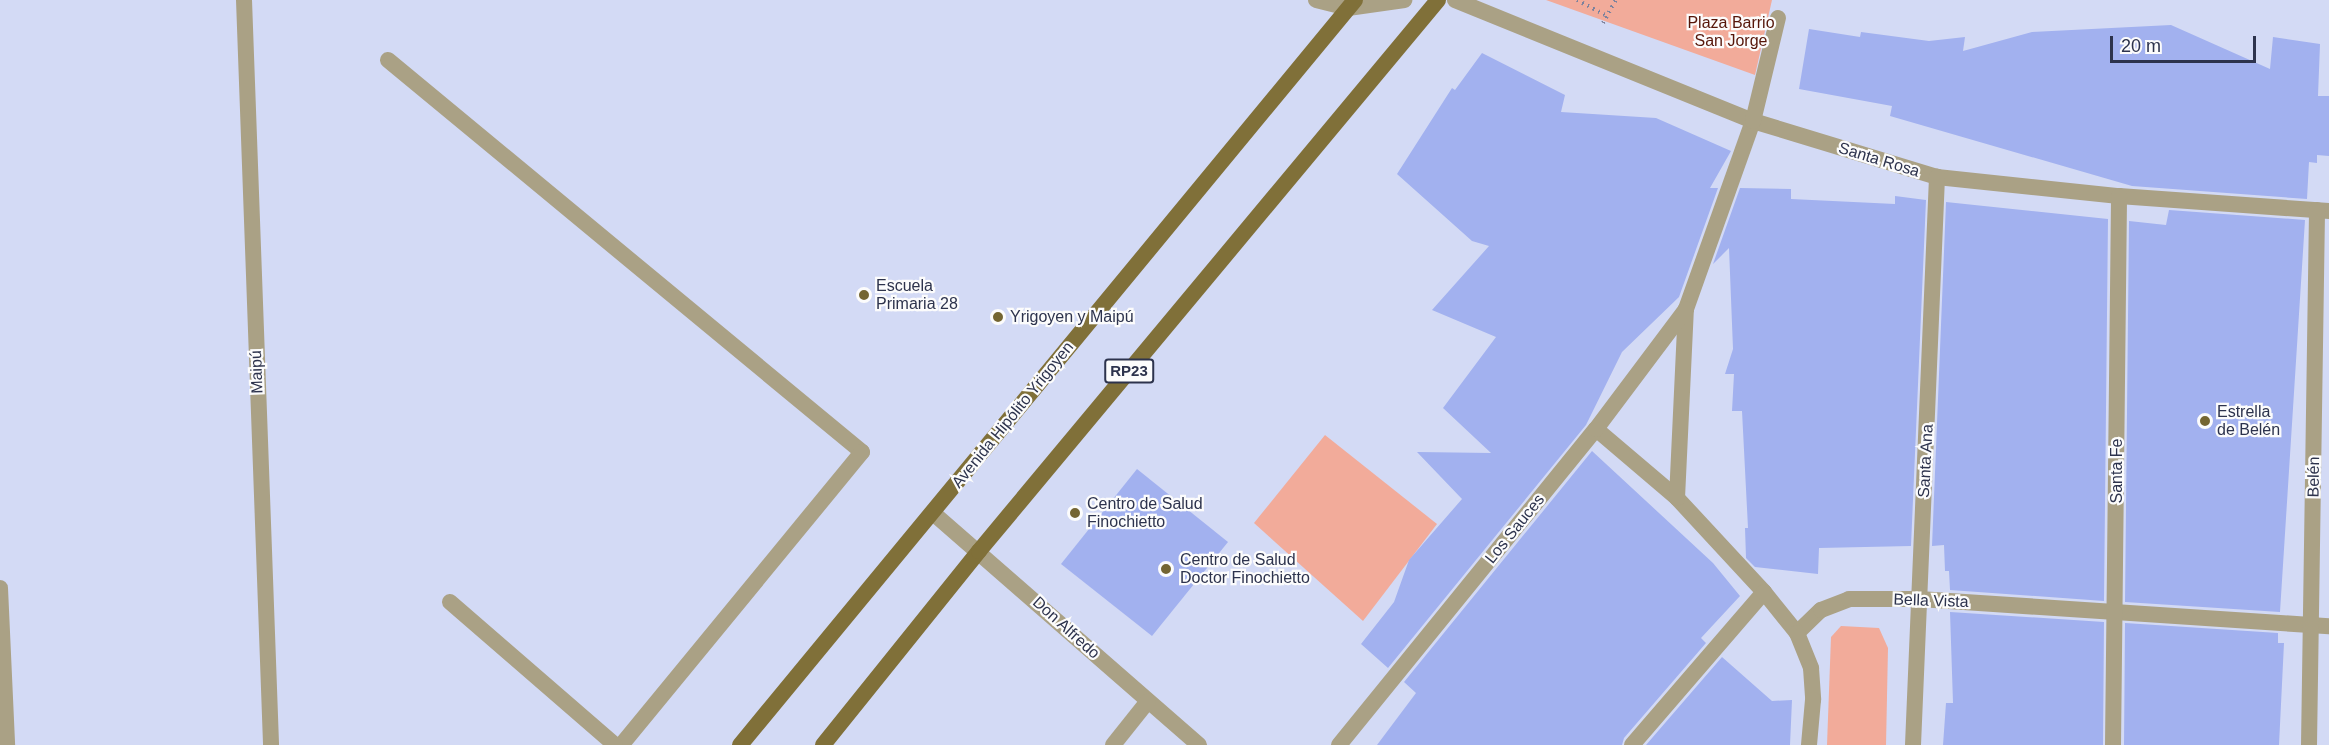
<!DOCTYPE html>
<html>
<head>
<meta charset="utf-8">
<style>
	body { margin:0 }
	#map { position:relative; width:2329px; height:745px; overflow:hidden; background:#d3daf5; font-family:Arial,sans-serif }
	div>[style] { position:absolute }
	.green>* { inset:0; background:#f2ab9a }
	.building>* { inset:0; background:#a2b1ef }
	.path>* { height:4px; margin-top:-2px; transform-origin:0; background:repeating-linear-gradient(90deg,#7c829d 0 1.5px,transparent 0 6px) }
	.service>* { height:16px; margin:-8px; padding:0 8px; transform-origin:8px; border-radius:8px; background:#aaa185 }
	.minor>* { height:16px; margin:-8px; padding:0 8px; transform-origin:8px; border-radius:8px; background:#aaa185 }
	.primary>* { height:16px; margin:-8px; padding:0 8px; transform-origin:8px; border-radius:8px; background:#807039 }
	.dots>* { width:16px; height:16px; translate:-50% -50%; box-sizing:border-box; border:3px solid #fcfcfc; border-radius:50% }
	span { translate:-50% -50%; white-space:nowrap; text-align:center; line-height:1.15; -webkit-text-stroke:4.5px #fcfcfc; paint-order:stroke }
	.shield-label span { padding:2px 4px; background:#fcfcfc; border:2px solid; border-radius:4px; -webkit-text-stroke-width:0 }
	.shield-label { font-size:15px; color:#2d334d; font-weight:700 }
	.park-label { font-size:16px; color:#561609 }
	.street-label { font-size:16px; color:#2d334d }
	.poi-label { font-size:16px; color:#2d334d }
	.left { translate:0 -50%; text-align:left }
	.scale { position:absolute; left:2110px; top:36px; width:146px; height:27px; box-sizing:border-box; border:3px solid #2d334d; border-top:0; padding-left:8px; font-size:18px; line-height:21px; white-space:nowrap; color:#2d334d; -webkit-text-stroke:4px #fcfcfc; paint-order:stroke }
</style>
</head>
<body>
<div id="map">
	<div class="green">
		<div style="clip-path:polygon(1546px 0,1772px 0,1755px 75px)"></div>
		<div style="clip-path:polygon(1325px 435px,1437px 524px,1363px 621px,1254px 523px)"></div>
		<div style="clip-path:polygon(1841px 626px,1879px 628px,1888px 648px,1886px 745px,1827px 745px,1831px 637px)"></div>
	</div>
	<div class="building">
		<div style="clip-path:polygon(2171px 25px,2270px 69px,2273px 37px,2320px 44px,2318px 96px,2329px 96px,2329px 156px,2317px 155px,2317px 163px,2309px 162px,2307px 199px,2132px 186px,1890px 116px,1892px 106px,1799px 89px,1809px 29px,1860px 37px,1861px 32px,1929px 41px,1965px 37px,1963px 51px,2032px 32px)"></div>
		<div style="clip-path:polygon(1482px 53px,1565px 95px,1561px 112px,1656px 118px,1731px 151px,1710px 188px,1718px 188px,1679px 297px,1622px 352px,1586px 425px,1388px 668px,1361px 644px,1394px 602px,1409px 560px,1462px 499px,1417px 452px,1491px 453px,1443px 408px,1496px 337px,1432px 310px,1489px 246px,1472px 241px,1397px 174px,1452px 88px,1455px 90px)"></div>
		<div style="clip-path:polygon(1740px 188px,1791px 189px,1791px 199px,1895px 204px,1895px 196px,1926px 200px,1911px 546px,1819px 548px,1818px 574px,1755px 567px,1746px 558px,1745px 528px,1748px 528px,1742px 411px,1732px 411px,1734px 374px,1725px 374px,1733px 349px,1729px 248px,1713px 264px)"></div>
		<div style="clip-path:polygon(1946px 202px,2108px 219px,2104px 601px,1950px 590px,1949px 571px,1945px 571px,1944px 545px,1932px 546px)"></div>
		<div style="clip-path:polygon(2169px 210px,2305px 220px,2280px 612px,2125px 602px,2129px 221px,2166px 225px)"></div>
		<div style="clip-path:polygon(1592px 451px,1713px 563px,1740px 596px,1701px 638px,1706px 643px,1624px 738px,1622px 745px,1377px 745px,1416px 693px,1404px 682px)"></div>
		<div style="clip-path:polygon(1137px 469px,1228px 542px,1152px 636px,1061px 564px)"></div>
		<div style="clip-path:polygon(1950px 612px,2104px 622px,2103px 745px,1943px 745px,1946px 703px,1953px 703px)"></div>
		<div style="clip-path:polygon(2125px 623px,2278px 633px,2278px 643px,2284px 643px,2279px 745px,2124px 745px)"></div>
		<div style="clip-path:polygon(1722px 657px,1772px 701px,1792px 700px,1790px 745px,1646px 745px)"></div>
	</div>
	<div class="path">
		<div style="left:1577px;top:0;width:34px;rotate:28deg"></div>
		<div style="left:1603px;top:23px;width:26px;rotate:-61deg"></div>
	</div>
	<div class="service">
		<div style="left:388px;top:60px;width:615px;rotate:39.59deg"></div>
		<div style="left:862px;top:452px;width:379px;rotate:129.4deg"></div>
		<div style="left:450px;top:602px;width:218px;rotate:40.9deg"></div>
	</div>
	<div class="minor">
		<div style="left:244px;top:0;width:745px;rotate:87.92deg"></div>
		<div style="left:1316px;top:0;width:33px;rotate:14deg"></div>
		<div style="left:1348px;top:8px;width:57px;rotate:-8.1deg"></div>
		<div style="left:1455px;top:0;width:322px;rotate:22.1deg"></div>
		<div style="left:1753px;top:121px;width:192px;rotate:16.9deg"></div>
		<div style="left:1937px;top:177px;width:183px;rotate:6deg"></div>
		<div style="left:2119px;top:196px;width:211px;rotate:4.1deg"></div>
		<div style="left:1596px;top:429px;width:106px;rotate:40.4deg"></div>
		<div style="left:933px;top:513px;width:353px;rotate:41.1deg"></div>
		<div style="left:0;top:588px;width:157px;rotate:87.4deg"></div>
		<div style="left:1764px;top:592px;width:128px;rotate:-132.8deg"></div>
		<div style="left:1677px;top:498px;width:189px;rotate:-87.3deg"></div>
		<div style="left:1686px;top:309px;width:200px;rotate:-70.4deg"></div>
		<div style="left:1753px;top:121px;width:106px;rotate:-76.4deg"></div>
		<div style="left:1797px;top:633px;width:33px;rotate:-44deg"></div>
		<div style="left:1821px;top:610px;width:30px;rotate:-21deg"></div>
		<div style="left:1849px;top:599px;width:70px"></div>
		<div style="left:1919px;top:599px;width:411px;rotate:3.8deg"></div>
		<div style="left:1113px;top:745px;width:56px;rotate:-51.5deg"></div>
		<div style="left:1339px;top:745px;width:407px;rotate:-50.9deg"></div>
		<div style="left:1596px;top:429px;width:150px;rotate:-53.1deg"></div>
		<div style="left:1632px;top:745px;width:202px;rotate:-49.2deg"></div>
		<div style="left:1764px;top:592px;width:53px;rotate:51.2deg"></div>
		<div style="left:1797px;top:633px;width:38px;rotate:68deg"></div>
		<div style="left:1811px;top:668px;width:32px;rotate:86deg"></div>
		<div style="left:1813px;top:700px;width:45px;rotate:95.1deg"></div>
		<div style="left:1913px;top:745px;width:569px;rotate:-87.58deg"></div>
		<div style="left:2113px;top:745px;width:549px;rotate:-89.37deg"></div>
		<div style="left:2309px;top:745px;width:535px;rotate:-89.14deg"></div>
	</div>
	<div class="primary">
		<div style="left:740px;top:745px;width:966px;rotate:-50.46deg"></div>
		<div style="left:823px;top:745px;width:249px;rotate:-51.2deg"></div>
		<div style="left:979px;top:551px;width:717px;rotate:-50.2deg"></div>
	</div>
	<div class="dots">
		<div style="left:864px;top:295px;background:#746532"></div>
		<div style="left:998px;top:317px;background:#746532"></div>
		<div style="left:2205px;top:421px;background:#746532"></div>
		<div style="left:1075px;top:513px;background:#746532"></div>
		<div style="left:1166px;top:569px;background:#746532"></div>
	</div>
	<div class="shield-label">
		<span style="left:1129px;top:371px">RP23</span>
	</div>
	<div class="park-label">
		<span style="left:1731px;top:32px">Plaza Barrio<br>San Jorge</span>
	</div>
	<div class="street-label">
		<span style="left:1879px;top:160px;rotate:17deg">Santa Rosa</span>
		<span style="left:257px;top:372px;rotate:-92deg">Maipú</span>
		<span style="left:1013px;top:415px;rotate:-51deg">Avenida Hipólito Yrigoyen</span>
		<span style="left:1926px;top:461px;rotate:-87deg">Santa Ana</span>
		<span style="left:2117px;top:471px;rotate:-90deg">Santa Fe</span>
		<span style="left:2314px;top:477px;rotate:-89deg">Belén</span>
		<span style="left:1515px;top:529px;rotate:-51deg">Los Sauces</span>
		<span style="left:1931px;top:601px;rotate:2deg">Bella Vista</span>
		<span style="left:1066px;top:628px;rotate:42deg">Don Alfredo</span>
	</div>
	<div class="poi-label">
		<span class="left" style="left:876px;top:295px">Escuela<br>Primaria 28</span>
		<span class="left" style="left:1010px;top:317px">Yrigoyen y Maipú</span>
		<span class="left" style="left:2217px;top:421px">Estrella<br>de Belén</span>
		<span class="left" style="left:1087px;top:513px">Centro de Salud<br>Finochietto</span>
		<span class="left" style="left:1180px;top:569px">Centro de Salud<br>Doctor Finochietto</span>
	</div>
	<div class="scale">20 m</div>
</div>
</body>
</html>
